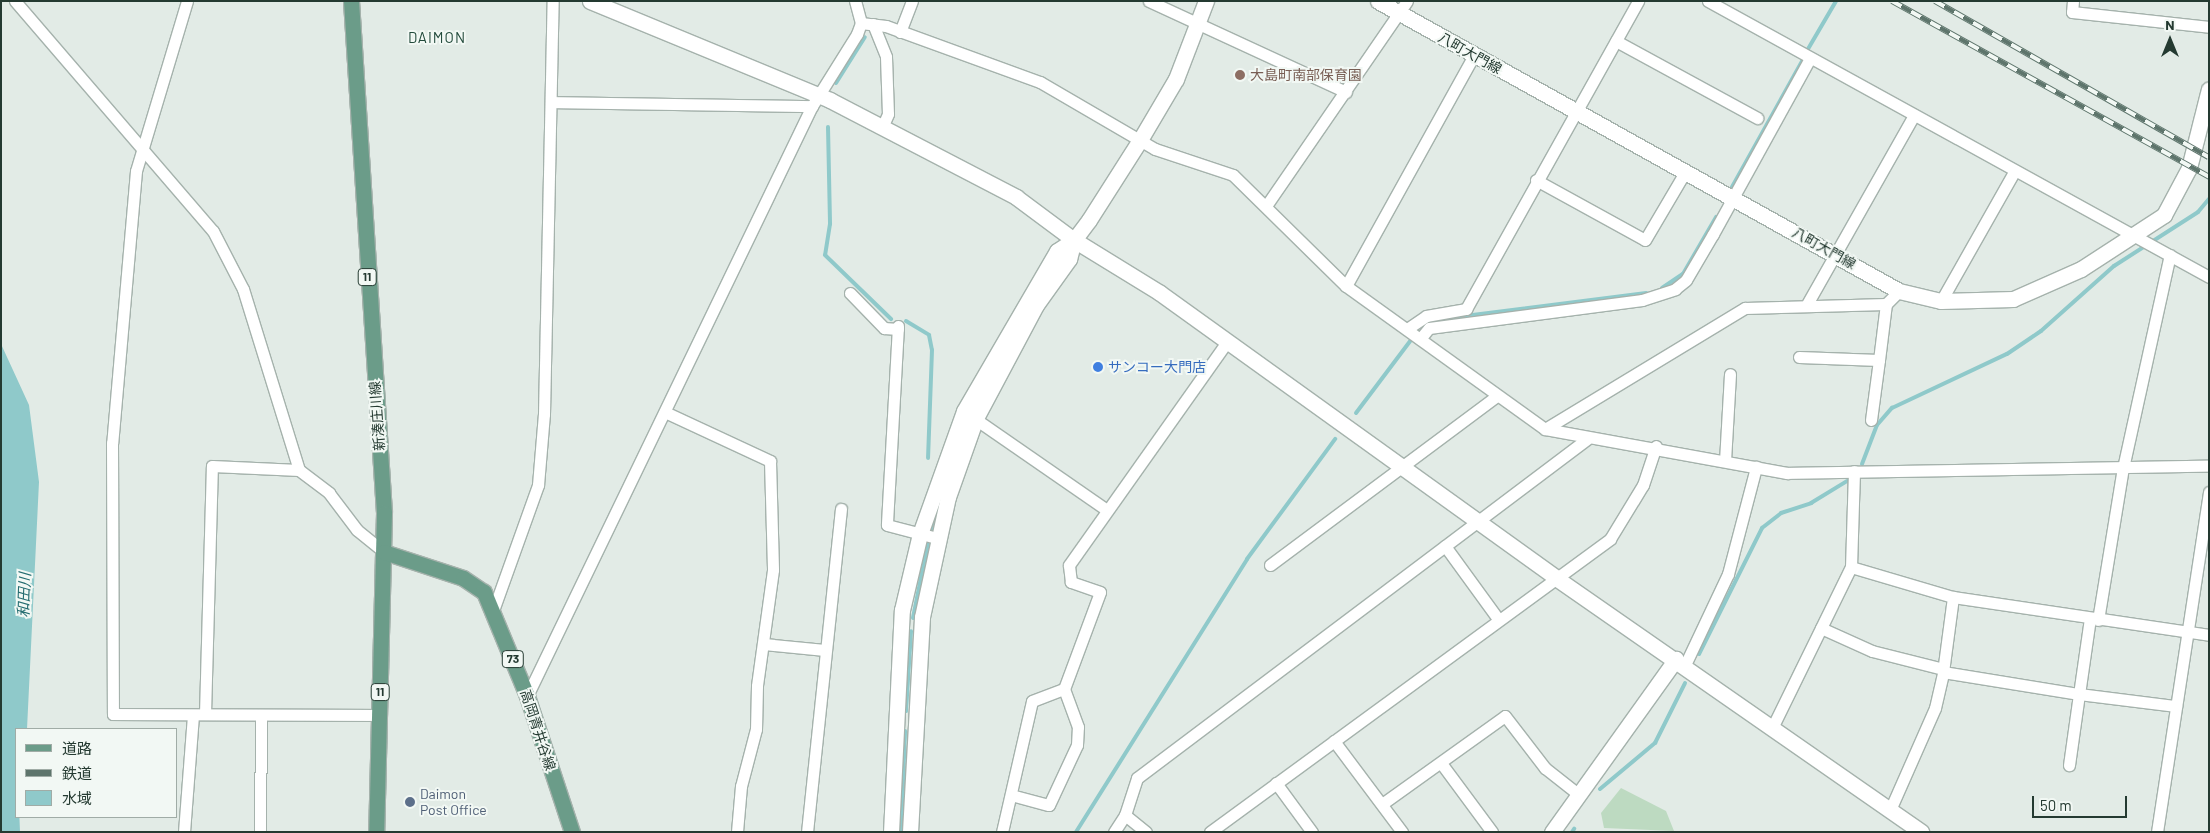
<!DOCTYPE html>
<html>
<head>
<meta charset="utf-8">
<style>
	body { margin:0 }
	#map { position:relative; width:2210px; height:833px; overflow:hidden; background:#e2ebe6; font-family:Barlow,"Noto Sans JP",sans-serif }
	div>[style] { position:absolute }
	.green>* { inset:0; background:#bddac1 }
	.water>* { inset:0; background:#8fc9ca }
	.stream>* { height:4px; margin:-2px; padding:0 2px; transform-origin:2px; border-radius:2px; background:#8fc9ca }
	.roads { filter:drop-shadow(1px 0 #a5b2ac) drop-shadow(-1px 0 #a5b2ac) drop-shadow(0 1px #a5b2ac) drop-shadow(0 -1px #a5b2ac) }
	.street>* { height:11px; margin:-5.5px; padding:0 5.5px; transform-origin:5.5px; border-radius:5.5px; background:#fff }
	.secondary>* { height:15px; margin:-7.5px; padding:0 7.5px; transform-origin:7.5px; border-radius:7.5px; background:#fff }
	.primary>* { height:15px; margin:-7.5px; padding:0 7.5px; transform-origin:7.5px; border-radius:7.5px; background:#6b9c89 }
	.rail>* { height:5.5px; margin-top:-2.75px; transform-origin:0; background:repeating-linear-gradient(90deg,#f2f8f4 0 11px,#5e756c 0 22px); box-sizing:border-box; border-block:1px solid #5e756c }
	.dots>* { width:14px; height:14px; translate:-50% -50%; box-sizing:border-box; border:2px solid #f2f8f4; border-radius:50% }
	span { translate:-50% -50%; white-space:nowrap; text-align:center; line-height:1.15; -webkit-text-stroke:4px #f2f8f4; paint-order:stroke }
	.shield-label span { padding:1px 4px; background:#f2f8f4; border:1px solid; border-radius:4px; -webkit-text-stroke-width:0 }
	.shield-label { font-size:12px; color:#243a31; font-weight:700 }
	.street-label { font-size:14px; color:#243a31 }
	.education-label { font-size:14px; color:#785e54 }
	.left { translate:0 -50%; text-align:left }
	.shop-label { font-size:14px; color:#366cbe }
	.service-label { font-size:14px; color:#4e5e75 }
	.neighbourhood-label { font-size:15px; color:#224a3b; letter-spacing:1px }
	.water-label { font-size:15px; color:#246c70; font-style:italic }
	.frame { position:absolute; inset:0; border:2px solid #243a31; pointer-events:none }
	.legend { position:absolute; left:15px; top:728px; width:162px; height:90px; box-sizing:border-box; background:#f2f8f4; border:1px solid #a0aca6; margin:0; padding:6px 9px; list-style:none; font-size:15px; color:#243a31 }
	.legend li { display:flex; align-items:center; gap:10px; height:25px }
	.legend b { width:25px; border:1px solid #a0aca6 }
	.north { position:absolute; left:2145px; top:15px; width:50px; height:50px; -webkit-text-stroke:4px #f2f8f4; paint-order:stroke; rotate:0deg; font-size:14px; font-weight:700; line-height:20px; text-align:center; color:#243a31 }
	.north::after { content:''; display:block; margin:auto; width:18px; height:22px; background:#243a31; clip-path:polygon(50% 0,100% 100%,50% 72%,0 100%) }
	.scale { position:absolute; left:2032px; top:796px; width:95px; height:22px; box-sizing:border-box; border:2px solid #243a31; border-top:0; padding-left:6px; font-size:15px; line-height:18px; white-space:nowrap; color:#243a31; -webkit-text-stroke:4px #f2f8f4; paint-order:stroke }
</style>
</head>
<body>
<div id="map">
	<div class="green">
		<div style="clip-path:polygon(1621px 788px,1666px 811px,1674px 831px,1604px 828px,1601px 813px)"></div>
	</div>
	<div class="water">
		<div style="clip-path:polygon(1px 344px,29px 405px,39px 482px,27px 729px,16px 729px,20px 832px,1px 832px)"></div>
	</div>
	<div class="stream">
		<div style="left:1808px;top:49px;width:56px;rotate:-59.7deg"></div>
		<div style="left:836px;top:83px;width:54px;rotate:-57.8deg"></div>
		<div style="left:828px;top:127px;width:97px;rotate:88.8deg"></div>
		<div style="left:830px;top:224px;width:31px;rotate:99deg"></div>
		<div style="left:825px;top:255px;width:92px;rotate:44.1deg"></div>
		<div style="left:1732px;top:187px;width:144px;rotate:-60.9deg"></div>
		<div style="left:1662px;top:288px;width:25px;rotate:-34deg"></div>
		<div style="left:1683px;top:274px;width:66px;rotate:-59.9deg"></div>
		<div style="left:906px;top:321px;width:27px;rotate:31deg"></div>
		<div style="left:929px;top:335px;width:15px;rotate:79deg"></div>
		<div style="left:932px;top:350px;width:108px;rotate:92.1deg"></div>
		<div style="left:1419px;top:327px;width:16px;rotate:-27deg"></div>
		<div style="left:1433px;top:320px;width:215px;rotate:-7.2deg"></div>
		<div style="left:1356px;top:413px;width:91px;rotate:-53deg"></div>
		<div style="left:1862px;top:464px;width:42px;rotate:-69deg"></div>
		<div style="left:1877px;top:425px;width:23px;rotate:-49deg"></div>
		<div style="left:1892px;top:408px;width:127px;rotate:-25.2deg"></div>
		<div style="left:2007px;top:354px;width:41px;rotate:-34.1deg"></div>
		<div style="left:2041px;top:331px;width:98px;rotate:-41.7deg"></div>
		<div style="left:2114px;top:266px;width:100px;rotate:-32.7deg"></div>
		<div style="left:2198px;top:212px;width:17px;rotate:-50deg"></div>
		<div style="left:931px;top:530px;width:17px;rotate:-77deg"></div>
		<div style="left:913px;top:618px;width:76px;rotate:-78.7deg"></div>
		<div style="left:1699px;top:654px;width:141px;rotate:-63.4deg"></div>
		<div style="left:1762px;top:528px;width:24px;rotate:-38deg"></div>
		<div style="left:1781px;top:513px;width:32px;rotate:-18deg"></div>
		<div style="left:1811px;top:503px;width:42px;rotate:-31.4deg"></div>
		<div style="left:906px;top:711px;width:80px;rotate:-86.4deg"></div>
		<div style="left:1600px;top:789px;width:72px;rotate:-39.9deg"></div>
		<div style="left:1655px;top:743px;width:67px;rotate:-63.4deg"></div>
		<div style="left:901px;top:832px;width:101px;rotate:-87.7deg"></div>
		<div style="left:1076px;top:832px;width:322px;rotate:-57.9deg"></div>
		<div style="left:1247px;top:559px;width:149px;rotate:-53.7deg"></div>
		<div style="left:1572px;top:832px;width:4px;rotate:-56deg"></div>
	</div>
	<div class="roads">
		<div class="street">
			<div style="left:15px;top:1px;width:303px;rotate:49.3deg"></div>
			<div style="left:213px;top:231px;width:65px;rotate:62.7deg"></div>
			<div style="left:243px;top:289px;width:189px;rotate:72.8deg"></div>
			<div style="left:299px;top:470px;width:38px;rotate:37deg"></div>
			<div style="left:329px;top:493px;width:46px;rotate:52.9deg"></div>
			<div style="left:357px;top:530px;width:35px;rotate:39deg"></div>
			<div style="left:187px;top:1px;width:177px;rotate:106.7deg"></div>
			<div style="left:136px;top:171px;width:273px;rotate:95deg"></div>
			<div style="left:112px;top:443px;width:271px;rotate:89.8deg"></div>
			<div style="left:113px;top:714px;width:266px;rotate:0.2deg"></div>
			<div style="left:1149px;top:1px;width:217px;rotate:24.8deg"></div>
			<div style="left:1708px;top:1px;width:572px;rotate:28.85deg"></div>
			<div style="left:2073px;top:1px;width:11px;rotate:95deg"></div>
			<div style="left:2072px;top:12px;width:138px;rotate:6.2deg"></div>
			<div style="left:861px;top:23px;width:25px;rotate:7deg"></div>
			<div style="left:886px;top:26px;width:164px;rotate:20deg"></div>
			<div style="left:1040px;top:82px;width:133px;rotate:30.2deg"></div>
			<div style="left:1155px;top:149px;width:82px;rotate:18.4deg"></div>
			<div style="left:1233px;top:175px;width:158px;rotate:44.5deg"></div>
			<div style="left:1346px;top:286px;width:245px;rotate:35.7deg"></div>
			<div style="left:1545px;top:429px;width:246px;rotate:10.3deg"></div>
			<div style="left:1787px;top:473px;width:422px;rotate:-1deg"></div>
			<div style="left:873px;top:24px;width:35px;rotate:68deg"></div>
			<div style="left:886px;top:57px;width:57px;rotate:88deg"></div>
			<div style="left:888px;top:114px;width:12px;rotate:114deg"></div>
			<div style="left:900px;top:32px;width:33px;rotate:-69deg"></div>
			<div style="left:1616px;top:41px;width:161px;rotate:28.6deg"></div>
			<div style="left:551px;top:102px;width:261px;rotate:0.9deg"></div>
			<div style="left:1536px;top:180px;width:124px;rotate:28.8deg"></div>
			<div style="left:1645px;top:240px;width:79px;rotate:-59.5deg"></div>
			<div style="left:1266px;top:206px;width:249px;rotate:-55.5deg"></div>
			<div style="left:1346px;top:286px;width:264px;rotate:-61deg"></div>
			<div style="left:850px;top:293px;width:49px;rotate:45.8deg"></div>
			<div style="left:884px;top:328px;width:14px;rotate:4deg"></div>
			<div style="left:1941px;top:301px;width:150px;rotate:-60.5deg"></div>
			<div style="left:1806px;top:306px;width:219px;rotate:-60.5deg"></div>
			<div style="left:898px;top:326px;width:199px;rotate:93.2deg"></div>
			<div style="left:887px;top:525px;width:52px;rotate:14.6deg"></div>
			<div style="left:1407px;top:329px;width:23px;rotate:-34deg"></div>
			<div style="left:1426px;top:316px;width:41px;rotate:-9.9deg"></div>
			<div style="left:1466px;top:309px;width:353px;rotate:-60.8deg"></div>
			<div style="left:1420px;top:339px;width:14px;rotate:-51deg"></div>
			<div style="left:1429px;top:328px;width:215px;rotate:-7.5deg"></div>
			<div style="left:1642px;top:300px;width:35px;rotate:-18deg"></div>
			<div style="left:1675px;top:289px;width:14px;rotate:-39deg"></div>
			<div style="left:1686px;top:280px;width:53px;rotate:-59.6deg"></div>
			<div style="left:1713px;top:234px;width:201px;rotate:-61.1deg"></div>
			<div style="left:1799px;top:357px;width:80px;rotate:2.1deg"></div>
			<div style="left:1879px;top:360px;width:56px;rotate:-82.9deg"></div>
			<div style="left:665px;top:412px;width:116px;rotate:25deg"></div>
			<div style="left:770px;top:461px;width:109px;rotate:88.4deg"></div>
			<div style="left:773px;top:570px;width:117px;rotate:97.9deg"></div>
			<div style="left:757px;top:686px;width:43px;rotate:91.3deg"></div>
			<div style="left:756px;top:729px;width:59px;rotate:104.7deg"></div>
			<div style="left:741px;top:786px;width:46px;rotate:95deg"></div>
			<div style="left:971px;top:416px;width:165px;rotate:34.7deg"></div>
			<div style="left:1871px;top:420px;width:61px;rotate:-82.4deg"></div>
			<div style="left:1545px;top:429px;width:234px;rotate:-31.2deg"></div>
			<div style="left:1745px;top:308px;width:141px;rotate:-1.6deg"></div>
			<div style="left:1886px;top:304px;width:18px;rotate:-45deg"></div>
			<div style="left:1725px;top:461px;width:87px;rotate:-86.7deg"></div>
			<div style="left:1445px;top:546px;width:90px;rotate:54deg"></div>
			<div style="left:1270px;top:565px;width:283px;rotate:-36.7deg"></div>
			<div style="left:1851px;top:567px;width:106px;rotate:16.4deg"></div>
			<div style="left:1953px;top:597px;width:259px;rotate:8.4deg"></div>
			<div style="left:494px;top:608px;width:131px;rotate:-70.3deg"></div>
			<div style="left:538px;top:485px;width:71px;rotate:-85.2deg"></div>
			<div style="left:544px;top:414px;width:413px;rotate:-88.8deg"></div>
			<div style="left:2090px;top:618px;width:77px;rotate:98.2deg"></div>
			<div style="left:2079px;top:694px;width:98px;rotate:7.1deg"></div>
			<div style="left:2098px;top:620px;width:154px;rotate:-80.7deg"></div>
			<div style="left:2123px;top:468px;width:218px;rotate:-77.6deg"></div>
			<div style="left:1821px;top:628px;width:56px;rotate:24.3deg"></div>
			<div style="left:1872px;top:651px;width:73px;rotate:14.2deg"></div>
			<div style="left:764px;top:644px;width:61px;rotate:5.6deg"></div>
			<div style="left:1685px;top:665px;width:101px;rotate:-64.7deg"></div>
			<div style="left:1728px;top:574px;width:111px;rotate:-75.3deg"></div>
			<div style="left:1943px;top:672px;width:76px;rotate:-82.4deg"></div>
			<div style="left:527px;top:696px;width:655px;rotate:-64.22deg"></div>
			<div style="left:812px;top:106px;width:85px;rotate:-58deg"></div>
			<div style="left:857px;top:34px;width:12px;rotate:-70deg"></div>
			<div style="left:861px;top:23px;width:23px;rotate:-105deg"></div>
			<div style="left:205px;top:714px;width:248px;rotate:-88.4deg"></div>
			<div style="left:212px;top:466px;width:87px;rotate:2.6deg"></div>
			<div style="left:1772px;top:728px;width:179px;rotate:-63.9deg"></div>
			<div style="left:1851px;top:567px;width:96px;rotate:-88.2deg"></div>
			<div style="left:1334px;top:741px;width:114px;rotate:53.2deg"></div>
			<div style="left:1441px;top:763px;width:86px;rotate:53.5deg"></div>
			<div style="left:1276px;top:783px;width:61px;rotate:53.7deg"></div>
			<div style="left:1011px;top:795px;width:39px;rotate:15deg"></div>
			<div style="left:1049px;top:805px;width:66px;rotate:-65deg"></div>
			<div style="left:1077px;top:745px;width:18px;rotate:-87deg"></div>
			<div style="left:1078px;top:727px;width:40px;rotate:-110.2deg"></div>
			<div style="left:1382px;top:804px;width:151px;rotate:-35.6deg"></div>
			<div style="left:1505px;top:716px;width:66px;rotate:52.4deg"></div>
			<div style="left:1545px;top:768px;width:42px;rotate:38.2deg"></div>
			<div style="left:1890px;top:810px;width:111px;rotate:-66.2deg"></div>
			<div style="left:1935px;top:708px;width:37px;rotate:-77deg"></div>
			<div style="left:1943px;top:672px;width:138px;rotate:9.2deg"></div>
			<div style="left:2079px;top:694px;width:72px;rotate:98deg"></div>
			<div style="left:1125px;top:815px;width:27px;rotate:39deg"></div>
			<div style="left:184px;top:832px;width:117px;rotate:-85.6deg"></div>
			<div style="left:260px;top:832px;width:117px;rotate:-89.5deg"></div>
			<div style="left:807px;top:832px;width:325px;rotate:-84deg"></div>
			<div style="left:1002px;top:832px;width:134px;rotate:-77.1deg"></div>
			<div style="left:1032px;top:701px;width:34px;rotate:-21deg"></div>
			<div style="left:1064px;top:689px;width:103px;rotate:-69.6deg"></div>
			<div style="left:1100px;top:592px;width:31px;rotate:-161deg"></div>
			<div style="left:1071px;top:582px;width:17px;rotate:-97deg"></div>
			<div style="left:1069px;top:565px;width:272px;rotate:-54.7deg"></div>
			<div style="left:1114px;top:832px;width:20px;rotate:-57deg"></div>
			<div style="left:1125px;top:815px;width:39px;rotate:-72deg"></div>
			<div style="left:1137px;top:778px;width:563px;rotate:-36.99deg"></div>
			<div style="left:1210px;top:832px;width:496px;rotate:-36.2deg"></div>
			<div style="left:1610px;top:539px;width:63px;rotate:-58.6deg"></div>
			<div style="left:1643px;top:485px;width:41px;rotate:-71.6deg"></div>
			<div style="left:2157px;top:832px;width:344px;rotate:-81.3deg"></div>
		</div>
		<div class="secondary">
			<div style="left:590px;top:1px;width:260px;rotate:22.4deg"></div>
			<div style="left:830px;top:100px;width:210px;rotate:27.5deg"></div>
			<div style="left:1016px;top:197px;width:72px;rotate:36.6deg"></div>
			<div style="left:1074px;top:240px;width:101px;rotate:31.6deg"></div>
			<div style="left:1160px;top:293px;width:488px;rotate:35.7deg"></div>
			<div style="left:1556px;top:578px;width:445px;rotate:34.8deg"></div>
			<div style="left:1378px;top:1px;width:596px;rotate:29.1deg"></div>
			<div style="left:1899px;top:291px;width:43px;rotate:13.4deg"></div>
			<div style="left:1941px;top:301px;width:72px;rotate:-1.6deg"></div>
			<div style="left:2013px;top:299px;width:74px;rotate:-23.8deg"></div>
			<div style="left:2081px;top:269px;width:99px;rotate:-33deg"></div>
			<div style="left:2164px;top:215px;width:53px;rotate:-62deg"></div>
			<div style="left:2189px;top:168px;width:81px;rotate:-75.8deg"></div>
			<div style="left:891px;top:832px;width:222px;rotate:-87.2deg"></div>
			<div style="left:902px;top:610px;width:78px;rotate:-76.7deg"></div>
			<div style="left:920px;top:534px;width:131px;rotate:-70.3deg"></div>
			<div style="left:964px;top:411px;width:185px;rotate:-59.8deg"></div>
			<div style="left:1057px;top:251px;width:20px;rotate:-33deg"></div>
			<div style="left:1074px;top:240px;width:25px;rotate:-53deg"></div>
			<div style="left:1089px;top:220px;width:95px;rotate:-57.5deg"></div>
			<div style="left:1140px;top:140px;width:71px;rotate:-59.5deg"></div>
			<div style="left:1176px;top:79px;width:84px;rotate:-69deg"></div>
			<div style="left:910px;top:832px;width:215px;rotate:-86.8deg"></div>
			<div style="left:922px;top:617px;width:123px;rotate:-77.8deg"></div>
			<div style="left:948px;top:497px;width:84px;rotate:-70.5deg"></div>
			<div style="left:976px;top:418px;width:128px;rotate:-62deg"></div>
			<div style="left:1036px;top:305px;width:57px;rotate:-54.3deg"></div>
			<div style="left:1069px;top:259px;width:20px;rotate:-75deg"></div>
			<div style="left:1552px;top:832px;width:213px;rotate:-54.4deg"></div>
		</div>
		<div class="primary">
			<div style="left:351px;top:1px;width:513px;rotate:86.31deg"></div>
			<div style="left:384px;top:513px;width:319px;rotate:91.4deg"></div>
			<div style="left:384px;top:552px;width:83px;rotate:18.2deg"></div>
			<div style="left:463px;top:578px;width:25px;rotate:34deg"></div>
			<div style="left:484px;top:592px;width:113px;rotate:67.5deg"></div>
			<div style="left:527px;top:696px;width:143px;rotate:71.7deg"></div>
		</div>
	</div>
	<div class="rail">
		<div style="left:1892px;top:1px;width:363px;rotate:29deg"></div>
		<div style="left:1935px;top:1px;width:315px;rotate:29.7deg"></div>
	</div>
	<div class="dots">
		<div style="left:1240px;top:75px;background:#8d6e63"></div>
		<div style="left:1098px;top:367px;background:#3f7fe0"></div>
		<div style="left:410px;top:802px;background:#5c6f8a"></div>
	</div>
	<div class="shield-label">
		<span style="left:367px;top:277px">11</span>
		<span style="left:513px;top:659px">73</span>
		<span style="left:380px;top:692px">11</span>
	</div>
	<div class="street-label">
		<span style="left:1470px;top:53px;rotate:29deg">八町大門線</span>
		<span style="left:1824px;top:248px;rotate:29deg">八町大門線</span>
		<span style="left:377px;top:416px;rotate:-94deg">新湊庄川線</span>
		<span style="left:538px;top:730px;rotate:72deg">高岡青井谷線</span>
	</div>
	<div class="education-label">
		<span class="left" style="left:1250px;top:75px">大島町南部保育園</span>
	</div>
	<div class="shop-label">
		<span class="left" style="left:1108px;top:367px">サンコー大門店</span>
	</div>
	<div class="service-label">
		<span class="left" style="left:420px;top:802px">Daimon<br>Post Office</span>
	</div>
	<div class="neighbourhood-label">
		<span style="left:437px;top:38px">DAIMON</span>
	</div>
	<div class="water-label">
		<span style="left:24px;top:595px;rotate:-88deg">和田川</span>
	</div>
	<div class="frame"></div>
	<ul class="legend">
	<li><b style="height:6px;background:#6b9c89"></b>道路</li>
	<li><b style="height:6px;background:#5e756c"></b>鉄道</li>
	<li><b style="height:14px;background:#8fc9ca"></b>水域</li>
	</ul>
	<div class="north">N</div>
	<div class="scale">50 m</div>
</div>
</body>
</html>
